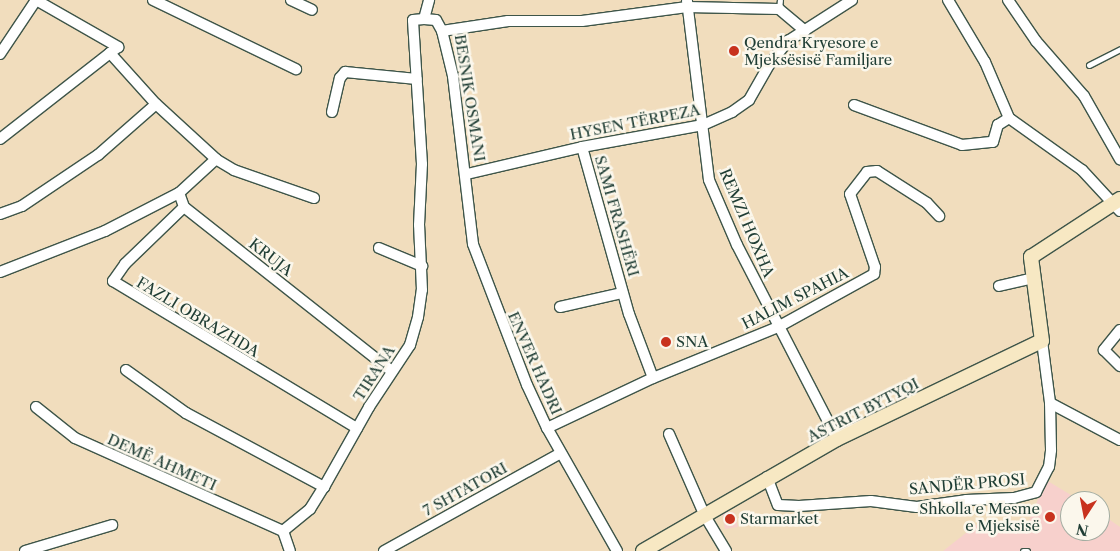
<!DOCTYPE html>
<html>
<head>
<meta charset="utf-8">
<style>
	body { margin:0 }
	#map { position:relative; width:1120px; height:551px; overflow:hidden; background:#f1ddbd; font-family:"Libre Caslon Text",serif }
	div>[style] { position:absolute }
	.built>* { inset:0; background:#f7d0cc }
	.roads { filter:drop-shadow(1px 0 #3e5549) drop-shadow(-1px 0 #3e5549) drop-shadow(0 1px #3e5549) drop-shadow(0 -1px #3e5549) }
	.lane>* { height:5px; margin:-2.5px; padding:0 2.5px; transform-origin:2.5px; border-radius:2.5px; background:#fff }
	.street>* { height:10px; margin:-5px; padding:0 5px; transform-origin:5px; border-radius:5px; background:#fff }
	.secondary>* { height:14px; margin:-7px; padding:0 7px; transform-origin:7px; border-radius:7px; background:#f7e8c3 }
	.dots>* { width:14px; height:14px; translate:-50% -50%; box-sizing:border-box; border:2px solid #fbf7ec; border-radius:50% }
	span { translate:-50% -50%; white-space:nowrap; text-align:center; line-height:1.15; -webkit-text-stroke:5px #fbf7ec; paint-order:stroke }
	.poi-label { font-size:15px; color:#1f3d34 }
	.left { translate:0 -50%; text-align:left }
	.right { translate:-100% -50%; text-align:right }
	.street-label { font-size:15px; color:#1f3d34 }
	.north { position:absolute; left:1060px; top:491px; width:50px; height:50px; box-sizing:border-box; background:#fbf7ec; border:1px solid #a3ada2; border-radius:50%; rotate:191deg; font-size:14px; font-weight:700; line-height:20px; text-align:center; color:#1f3d34 }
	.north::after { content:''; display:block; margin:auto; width:18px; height:22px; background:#c8321e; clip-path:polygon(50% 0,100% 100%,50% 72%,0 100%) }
</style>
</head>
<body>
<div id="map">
	<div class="built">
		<div style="clip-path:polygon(1046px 480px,1081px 501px,1070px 501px,1070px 531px,1100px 531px,1100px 513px,1120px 527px,1120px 551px,943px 551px,976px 525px,1026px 528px)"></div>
		<div style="clip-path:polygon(722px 512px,734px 512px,738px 527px,725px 529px)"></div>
	</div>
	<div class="roads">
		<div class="lane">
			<div style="left:779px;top:9px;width:9px;rotate:-84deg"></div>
			<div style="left:1089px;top:65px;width:35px;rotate:-27deg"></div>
			<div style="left:1023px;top:551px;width:4px"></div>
		</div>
		<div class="street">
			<div style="left:153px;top:0;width:159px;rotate:25.8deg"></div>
			<div style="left:291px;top:0;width:23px;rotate:25deg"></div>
			<div style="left:948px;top:0;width:72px;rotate:59.2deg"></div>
			<div style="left:985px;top:62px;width:61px;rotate:66.8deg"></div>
			<div style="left:1009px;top:118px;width:90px;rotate:35.5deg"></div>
			<div style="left:1082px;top:170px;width:56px;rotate:47.2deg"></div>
			<div style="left:1008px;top:0;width:50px;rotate:55.7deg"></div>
			<div style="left:1036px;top:41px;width:73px;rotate:48.9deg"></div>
			<div style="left:1084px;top:96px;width:73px;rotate:60.3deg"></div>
			<div style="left:687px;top:1px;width:180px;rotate:83deg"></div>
			<div style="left:709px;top:180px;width:71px;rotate:66.7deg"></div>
			<div style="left:737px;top:245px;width:218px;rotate:62.7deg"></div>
			<div style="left:424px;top:19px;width:12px;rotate:5deg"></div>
			<div style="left:436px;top:20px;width:13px;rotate:61deg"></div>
			<div style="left:0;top:54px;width:65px;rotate:-56.3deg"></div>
			<div style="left:36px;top:0;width:95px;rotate:29.8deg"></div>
			<div style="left:118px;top:47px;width:10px;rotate:143deg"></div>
			<div style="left:110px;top:53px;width:69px;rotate:48deg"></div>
			<div style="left:156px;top:104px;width:81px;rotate:42.5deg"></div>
			<div style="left:854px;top:105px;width:115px;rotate:20.3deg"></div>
			<div style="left:962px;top:145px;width:31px;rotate:-6deg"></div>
			<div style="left:993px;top:142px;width:18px;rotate:-74deg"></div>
			<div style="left:998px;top:125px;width:13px;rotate:-32deg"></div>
			<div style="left:332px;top:112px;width:35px;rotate:-77deg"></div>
			<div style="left:340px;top:78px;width:8px;rotate:-50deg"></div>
			<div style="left:345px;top:72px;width:72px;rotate:5.6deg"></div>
			<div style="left:0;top:139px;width:140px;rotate:-38deg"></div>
			<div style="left:582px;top:147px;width:173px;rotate:74.3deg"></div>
			<div style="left:629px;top:314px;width:68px;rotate:69.4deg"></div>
			<div style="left:467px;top:174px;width:118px;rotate:-13.2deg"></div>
			<div style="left:582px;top:147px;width:123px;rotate:-10.3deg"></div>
			<div style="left:703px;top:125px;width:32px;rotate:-24deg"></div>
			<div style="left:732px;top:112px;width:21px;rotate:-35deg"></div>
			<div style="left:749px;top:100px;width:40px;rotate:-60.3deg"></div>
			<div style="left:769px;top:65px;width:31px;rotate:-52deg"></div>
			<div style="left:788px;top:41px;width:76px;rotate:-32.6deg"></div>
			<div style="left:314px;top:198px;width:85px;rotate:-160.7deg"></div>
			<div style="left:234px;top:170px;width:21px;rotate:-149deg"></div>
			<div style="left:216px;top:159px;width:50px;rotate:137.4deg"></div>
			<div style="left:179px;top:193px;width:15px;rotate:70deg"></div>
			<div style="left:184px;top:207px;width:265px;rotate:38.3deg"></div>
			<div style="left:184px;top:207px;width:82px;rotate:136deg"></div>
			<div style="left:125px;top:264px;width:21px;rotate:125deg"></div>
			<div style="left:113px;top:281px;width:285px;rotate:31.1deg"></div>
			<div style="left:0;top:214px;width:23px;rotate:-20deg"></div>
			<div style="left:22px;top:206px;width:92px;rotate:-33.9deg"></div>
			<div style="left:98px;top:155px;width:77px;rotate:-41.3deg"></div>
			<div style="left:379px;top:248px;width:47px;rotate:22.7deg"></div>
			<div style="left:0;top:272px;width:113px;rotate:-21.3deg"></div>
			<div style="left:105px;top:231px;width:83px;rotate:-27.2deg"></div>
			<div style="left:999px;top:286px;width:35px;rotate:-13deg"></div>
			<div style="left:560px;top:307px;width:64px;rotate:-12.7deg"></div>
			<div style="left:1120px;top:330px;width:26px;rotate:129deg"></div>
			<div style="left:1104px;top:350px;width:23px;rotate:45deg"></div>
			<div style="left:1042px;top:341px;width:63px;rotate:82.6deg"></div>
			<div style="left:1050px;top:403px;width:79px;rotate:27.9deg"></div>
			<div style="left:126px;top:370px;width:74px;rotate:35.6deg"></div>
			<div style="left:186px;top:413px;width:157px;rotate:28.2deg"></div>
			<div style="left:36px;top:407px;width:50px;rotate:38.5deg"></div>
			<div style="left:75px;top:438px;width:228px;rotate:24.1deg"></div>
			<div style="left:547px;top:428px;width:117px;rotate:-25.3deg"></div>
			<div style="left:653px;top:378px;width:135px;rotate:-22.2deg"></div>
			<div style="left:778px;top:327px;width:110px;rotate:-28.9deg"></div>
			<div style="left:874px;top:274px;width:7px;rotate:-82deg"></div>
			<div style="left:875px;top:267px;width:77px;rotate:-108.9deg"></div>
			<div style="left:850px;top:194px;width:28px;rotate:-52deg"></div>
			<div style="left:867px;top:172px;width:10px;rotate:-6deg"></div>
			<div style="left:877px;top:171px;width:59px;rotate:32.6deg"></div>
			<div style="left:927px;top:203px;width:18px;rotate:47deg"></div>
			<div style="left:669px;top:434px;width:90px;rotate:66.3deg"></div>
			<div style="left:705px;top:516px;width:41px;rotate:59deg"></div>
			<div style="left:767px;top:477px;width:30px;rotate:69deg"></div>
			<div style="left:778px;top:505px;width:21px;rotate:3deg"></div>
			<div style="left:799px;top:506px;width:72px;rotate:-4deg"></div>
			<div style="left:871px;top:501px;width:46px;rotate:7.4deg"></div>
			<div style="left:917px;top:507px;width:49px;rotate:-8.1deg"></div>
			<div style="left:966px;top:500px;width:48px;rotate:-2.4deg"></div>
			<div style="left:1014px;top:498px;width:23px;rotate:-15deg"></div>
			<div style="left:1036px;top:492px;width:28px;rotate:-63deg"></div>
			<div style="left:1049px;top:467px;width:17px;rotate:-83deg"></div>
			<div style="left:1051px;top:450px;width:47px;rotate:-91.2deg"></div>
			<div style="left:283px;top:531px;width:35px;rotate:-39deg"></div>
			<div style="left:310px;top:509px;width:26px;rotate:-58deg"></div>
			<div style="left:324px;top:487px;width:92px;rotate:-60.6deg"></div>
			<div style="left:369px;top:407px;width:74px;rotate:-56.5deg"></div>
			<div style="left:410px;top:345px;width:29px;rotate:-74deg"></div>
			<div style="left:418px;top:317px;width:27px;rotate:-82deg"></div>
			<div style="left:422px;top:290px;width:65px;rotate:-92.6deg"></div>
			<div style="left:419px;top:225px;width:61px;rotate:-87.2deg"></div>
			<div style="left:422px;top:164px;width:144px;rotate:-93.6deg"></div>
			<div style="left:413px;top:20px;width:11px;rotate:-5deg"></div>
			<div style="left:424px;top:19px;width:20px;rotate:-75deg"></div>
			<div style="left:283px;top:531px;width:21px;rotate:71deg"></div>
			<div style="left:25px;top:551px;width:91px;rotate:-16.6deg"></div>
			<div style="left:384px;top:551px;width:202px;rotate:-29deg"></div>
			<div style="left:617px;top:551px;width:142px;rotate:-119.6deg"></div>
			<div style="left:547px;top:428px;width:47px;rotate:-114.9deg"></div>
			<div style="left:527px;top:385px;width:151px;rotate:-111deg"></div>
			<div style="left:473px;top:244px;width:169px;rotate:-96.8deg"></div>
			<div style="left:453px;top:76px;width:46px;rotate:-103.7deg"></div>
			<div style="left:442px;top:31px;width:67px;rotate:-8.6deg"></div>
			<div style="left:508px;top:21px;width:74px"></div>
			<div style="left:582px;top:21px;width:106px;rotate:-7.6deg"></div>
			<div style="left:687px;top:7px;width:92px;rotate:1.2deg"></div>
			<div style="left:779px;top:9px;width:34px;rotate:40deg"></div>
		</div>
		<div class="secondary">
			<div style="left:643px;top:551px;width:224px;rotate:-30deg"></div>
			<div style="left:837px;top:439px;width:227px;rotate:-25.6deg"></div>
			<div style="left:1042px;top:341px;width:85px;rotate:-97.5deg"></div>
			<div style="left:1031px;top:257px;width:106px;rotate:-33.1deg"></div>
		</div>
	</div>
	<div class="dots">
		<div style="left:734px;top:51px;background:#c8321e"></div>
		<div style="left:666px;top:342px;background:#c8321e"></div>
		<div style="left:1050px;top:517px;background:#c8321e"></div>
		<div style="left:730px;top:519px;background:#c8321e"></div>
	</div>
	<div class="poi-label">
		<span class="left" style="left:744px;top:51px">Qendra Kryesore e<br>Mjeksësisë Familjare</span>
		<span class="left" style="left:676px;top:342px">SNA</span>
		<span class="right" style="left:1040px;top:517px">Shkolla e Mesme<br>e Mjeksisë</span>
		<span class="left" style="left:740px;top:519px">Starmarket</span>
	</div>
	<div class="street-label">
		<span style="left:470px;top:98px;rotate:81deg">BESNIK OSMANI</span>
		<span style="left:635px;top:122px;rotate:-11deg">HYSEN TËRPEZA</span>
		<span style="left:617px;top:216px;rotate:74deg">SAMI FRASHËRI</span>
		<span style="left:747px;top:223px;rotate:67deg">REMZI HOXHA</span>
		<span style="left:271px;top:257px;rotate:38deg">KRUJA</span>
		<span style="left:795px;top:298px;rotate:-27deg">HALIM SPAHIA</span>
		<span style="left:198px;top:317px;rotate:31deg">FAZLI OBRAZHDA</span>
		<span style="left:535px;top:363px;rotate:66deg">ENVER HADRI</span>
		<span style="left:374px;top:373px;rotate:-57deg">TIRANA</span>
		<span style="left:863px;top:410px;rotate:-27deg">ASTRIT BYTYQI</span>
		<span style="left:162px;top:462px;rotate:24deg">DEMË AHMETI</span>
		<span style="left:967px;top:484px;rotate:-5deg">SANDËR PROSI</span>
		<span style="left:465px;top:489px;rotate:-29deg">7 SHTATORI</span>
	</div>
	<div class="north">N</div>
</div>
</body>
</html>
